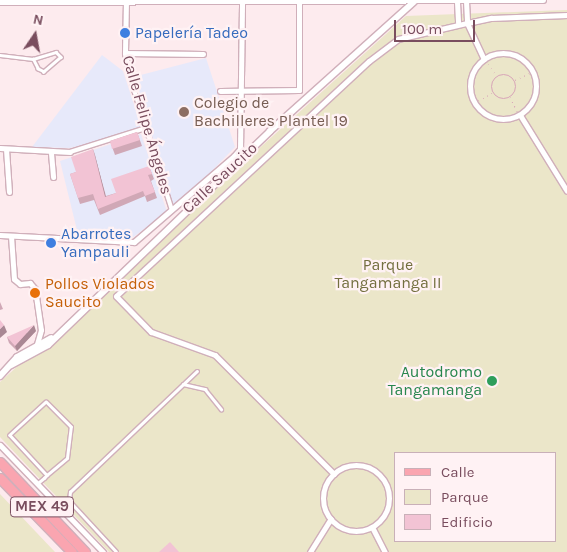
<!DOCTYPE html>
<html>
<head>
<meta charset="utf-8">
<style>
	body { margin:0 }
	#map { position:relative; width:567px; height:552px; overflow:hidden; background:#fdebee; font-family:Karla,sans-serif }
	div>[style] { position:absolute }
	.education>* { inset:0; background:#e7e9fa }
	.green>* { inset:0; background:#ebe6c9 }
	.path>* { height:1px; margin-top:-0.5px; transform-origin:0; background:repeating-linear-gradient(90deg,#d8a5b8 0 1px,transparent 0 5px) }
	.path>.ring { margin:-0.5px; padding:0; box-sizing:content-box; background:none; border:1px solid #d8a5b8; border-radius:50% }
	.roads { filter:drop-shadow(1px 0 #d0afba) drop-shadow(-1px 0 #d0afba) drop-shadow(0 1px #d0afba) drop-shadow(0 -1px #d0afba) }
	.service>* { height:2.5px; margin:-1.25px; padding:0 1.25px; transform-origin:1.25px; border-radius:1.25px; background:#fff }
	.pedestrian>* { height:4px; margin:-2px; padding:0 2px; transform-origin:2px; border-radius:2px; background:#fff }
	.minor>* { height:5px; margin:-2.5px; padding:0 2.5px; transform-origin:2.5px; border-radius:2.5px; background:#fff }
	.minor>.ring { margin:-2.5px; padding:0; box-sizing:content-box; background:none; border:5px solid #fff; border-radius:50% }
	.tertiary>* { height:6px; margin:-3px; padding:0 3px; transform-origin:3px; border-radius:3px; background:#fff }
	.primary>* { height:9px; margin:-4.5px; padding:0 4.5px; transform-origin:4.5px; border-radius:4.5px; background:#faa5b0 }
	.wall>* { inset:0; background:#d0a8b6 }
	.shaded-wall>* { inset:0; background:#a98894 }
	.building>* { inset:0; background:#f2c3d4 }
	.dots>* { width:14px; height:14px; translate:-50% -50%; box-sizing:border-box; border:2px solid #fff2f4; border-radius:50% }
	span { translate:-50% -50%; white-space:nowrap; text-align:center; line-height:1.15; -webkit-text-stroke:4.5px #fff2f4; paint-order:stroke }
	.shield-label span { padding:1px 4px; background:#fff2f4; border:1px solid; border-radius:4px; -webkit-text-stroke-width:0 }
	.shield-label { font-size:15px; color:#794d5e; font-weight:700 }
	.shop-label { font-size:16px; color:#366cbe }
	.left { translate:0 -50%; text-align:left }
	.education-label { font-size:16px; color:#785e54 }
	.street-label { font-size:16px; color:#794d5e }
	.park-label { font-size:16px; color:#736f3f }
	.food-label { font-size:16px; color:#c56008 }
	.leisure-label { font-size:16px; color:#27864d }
	.right { translate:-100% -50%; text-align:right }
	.legend { position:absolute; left:394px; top:452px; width:162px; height:90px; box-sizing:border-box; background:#fff2f4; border:1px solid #c9b0b8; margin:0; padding:6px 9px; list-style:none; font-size:15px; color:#794d5e }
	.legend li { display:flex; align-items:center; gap:10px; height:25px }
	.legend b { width:25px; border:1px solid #c9b0b8 }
	.north { position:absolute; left:10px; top:10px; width:50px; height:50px; -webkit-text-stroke:4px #fff2f4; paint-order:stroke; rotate:12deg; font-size:14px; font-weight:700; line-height:20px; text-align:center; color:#794d5e }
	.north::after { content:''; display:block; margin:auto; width:18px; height:22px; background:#794d5e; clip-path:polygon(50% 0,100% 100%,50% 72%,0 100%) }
	.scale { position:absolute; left:394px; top:20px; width:81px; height:22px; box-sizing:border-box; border:2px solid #794d5e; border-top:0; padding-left:6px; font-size:15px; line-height:18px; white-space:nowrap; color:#794d5e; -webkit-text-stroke:4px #fff2f4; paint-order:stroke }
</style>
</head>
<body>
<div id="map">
	<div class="education">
		<div style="clip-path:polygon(102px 55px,123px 71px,142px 129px,70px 148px,32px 147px)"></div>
		<div style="clip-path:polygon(206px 58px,235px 147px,174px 210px,133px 77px)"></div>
		<div style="clip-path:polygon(141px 134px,167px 212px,132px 238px,78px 234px,60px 161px)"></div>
	</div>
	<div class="green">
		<div style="clip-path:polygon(evenodd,567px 10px,567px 552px,109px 552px,0 437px,0 382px,406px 16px,567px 10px,396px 453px,556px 453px,556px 541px,396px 541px,396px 453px)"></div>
		<div style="clip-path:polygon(0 494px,55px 552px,0 552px)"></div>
	</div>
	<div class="path">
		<div style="left:488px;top:64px;width:14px;rotate:54deg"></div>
		<div class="ring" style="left:491px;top:74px;width:23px;height:23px"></div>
		<div style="left:515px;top:80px;width:19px;rotate:-25deg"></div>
		<div style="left:510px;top:97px;width:16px;rotate:63deg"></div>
		<div style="left:474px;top:103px;width:21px;rotate:-29deg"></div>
	</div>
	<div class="roads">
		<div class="service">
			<div style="left:0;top:55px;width:33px;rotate:7deg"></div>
			<div style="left:33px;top:59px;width:24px;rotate:-17deg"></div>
			<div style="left:56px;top:52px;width:7px;rotate:45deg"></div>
			<div style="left:61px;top:57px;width:23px;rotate:139deg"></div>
			<div style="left:44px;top:72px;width:7px;rotate:-153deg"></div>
			<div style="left:38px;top:69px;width:11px;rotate:-117deg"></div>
			<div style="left:183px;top:384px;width:23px;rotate:13deg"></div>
			<div style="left:205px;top:389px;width:26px;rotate:51deg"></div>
			<div style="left:38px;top:483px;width:8px;rotate:-40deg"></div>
			<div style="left:44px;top:478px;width:4px;rotate:-45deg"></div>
			<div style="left:47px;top:475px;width:26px;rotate:-40deg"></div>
			<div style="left:67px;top:458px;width:31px;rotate:-83deg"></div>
			<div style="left:71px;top:427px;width:35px;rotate:-135deg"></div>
			<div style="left:46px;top:402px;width:49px;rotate:137.5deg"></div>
			<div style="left:10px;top:435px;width:54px;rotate:47.2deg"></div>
			<div style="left:116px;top:552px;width:69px;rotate:-132.7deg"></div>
			<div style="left:69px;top:501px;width:9px;rotate:-84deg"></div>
			<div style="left:70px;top:492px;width:175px;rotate:-43.6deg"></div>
		</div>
		<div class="pedestrian">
			<div style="left:129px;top:74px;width:143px;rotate:72.5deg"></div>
			<div style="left:70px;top:152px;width:80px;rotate:-17.5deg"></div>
		</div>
		<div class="minor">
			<div style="left:126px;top:0;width:53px;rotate:91.1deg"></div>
			<div style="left:125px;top:53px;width:21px;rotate:79deg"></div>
			<div style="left:466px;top:1px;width:22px;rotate:87deg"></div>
			<div style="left:467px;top:23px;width:25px;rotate:-12deg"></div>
			<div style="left:491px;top:18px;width:76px;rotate:-2.3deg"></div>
			<div style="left:457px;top:2px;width:21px;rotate:87deg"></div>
			<div style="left:125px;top:53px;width:78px;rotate:0.7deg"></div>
			<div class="ring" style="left:470px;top:53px;width:61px;height:61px"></div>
			<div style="left:220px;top:91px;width:79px;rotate:-0.7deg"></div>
			<div style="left:299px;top:90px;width:87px;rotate:-90deg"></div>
			<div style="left:520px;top:115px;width:89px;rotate:58.3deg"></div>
			<div style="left:0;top:148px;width:70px;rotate:3.3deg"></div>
			<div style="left:6px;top:149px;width:43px;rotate:86deg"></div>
			<div style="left:51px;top:153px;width:24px;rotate:85deg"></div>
			<div style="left:0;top:235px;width:134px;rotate:3deg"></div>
			<div style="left:134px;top:242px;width:132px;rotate:-40.7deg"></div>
			<div style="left:234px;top:156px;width:9px;rotate:-49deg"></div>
			<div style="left:240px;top:149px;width:149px;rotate:-89.2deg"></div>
			<div style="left:11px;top:236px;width:43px;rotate:86deg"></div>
			<div style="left:14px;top:279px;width:8px;rotate:40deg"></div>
			<div style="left:20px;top:284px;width:10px;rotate:-6deg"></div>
			<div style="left:30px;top:283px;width:8px;rotate:50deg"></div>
			<div style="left:35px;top:289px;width:41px;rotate:81.7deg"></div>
			<div style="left:41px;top:330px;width:18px;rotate:106deg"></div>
			<div style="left:0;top:445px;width:149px;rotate:46.1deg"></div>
			<div class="ring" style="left:323px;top:465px;width:61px;height:61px"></div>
			<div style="left:334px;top:474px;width:168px;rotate:-135deg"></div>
			<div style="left:215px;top:355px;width:68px;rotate:-160.2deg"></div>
			<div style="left:151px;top:332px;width:50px;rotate:-134.2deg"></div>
			<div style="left:116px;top:296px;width:345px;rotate:-42.9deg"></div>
			<div style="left:369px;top:61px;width:36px;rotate:-37deg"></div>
			<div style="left:398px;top:39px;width:71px;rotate:-13.1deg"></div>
			<div style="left:467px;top:23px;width:40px;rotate:65deg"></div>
			<div style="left:372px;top:527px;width:28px;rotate:63deg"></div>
			<div style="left:310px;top:552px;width:39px;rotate:-58deg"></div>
		</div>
		<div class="tertiary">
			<div style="left:0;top:2px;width:543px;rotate:-0.21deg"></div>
			<div style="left:11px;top:365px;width:42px;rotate:-28.4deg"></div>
			<div style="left:48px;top:345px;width:308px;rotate:-43.9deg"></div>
			<div style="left:270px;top:131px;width:193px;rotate:-41.9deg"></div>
			<div style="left:0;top:376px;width:25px;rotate:-48deg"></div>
			<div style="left:17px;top:357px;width:39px;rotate:-29deg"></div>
		</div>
		<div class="primary">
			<div style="left:0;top:462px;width:124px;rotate:46.6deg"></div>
			<div style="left:0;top:478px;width:103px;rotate:45.8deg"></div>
		</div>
	</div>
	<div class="wall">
		<div style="clip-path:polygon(137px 132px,142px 146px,115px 155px,110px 141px)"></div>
		<div style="clip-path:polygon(93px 149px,106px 196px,116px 193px,149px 166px,154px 179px,151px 181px,157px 198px,147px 202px,145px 196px,100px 215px,94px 200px,80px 204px,70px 174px,76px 172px)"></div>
		<div style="clip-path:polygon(0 302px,3px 309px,0 310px)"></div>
		<div style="clip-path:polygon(36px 331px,17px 351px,9px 343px,7px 337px)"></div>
	</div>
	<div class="shaded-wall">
		<div style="clip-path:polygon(93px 149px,95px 155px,107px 202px,105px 197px)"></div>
		<div style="clip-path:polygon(4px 325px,7px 332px,0 338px,0 329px)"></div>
		<div style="clip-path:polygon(34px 325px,36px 331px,17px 351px,15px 346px)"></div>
	</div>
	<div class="building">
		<div style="clip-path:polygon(137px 132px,140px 140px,112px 149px,110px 141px)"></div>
		<div style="clip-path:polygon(93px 149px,105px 197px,116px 193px,111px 179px,149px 166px,152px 174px,148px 175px,155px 192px,145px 196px,143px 191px,98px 209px,93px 194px,78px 198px,70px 174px,76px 172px,71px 157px)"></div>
		<div style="clip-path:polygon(0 320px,4px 325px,0 329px)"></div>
		<div style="clip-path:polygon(34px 325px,15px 346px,7px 337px)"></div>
		<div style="clip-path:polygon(170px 542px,179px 552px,159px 552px)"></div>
	</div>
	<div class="dots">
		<div style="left:125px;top:33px;background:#3f7fe0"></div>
		<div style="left:184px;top:112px;background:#8d6e63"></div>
		<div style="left:51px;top:243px;background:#3f7fe0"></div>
		<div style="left:35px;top:293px;background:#e8710a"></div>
		<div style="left:492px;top:381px;background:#2e9e5b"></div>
	</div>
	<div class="shield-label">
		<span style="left:42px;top:507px">MEX 49</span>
	</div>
	<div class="shop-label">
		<span class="left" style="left:135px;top:33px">Papelería Tadeo</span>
		<span class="left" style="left:61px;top:243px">Abarrotes<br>Yampauli</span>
	</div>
	<div class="education-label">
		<span class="left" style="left:194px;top:112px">Colegio de<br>Bachilleres Plantel 19</span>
	</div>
	<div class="street-label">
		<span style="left:147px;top:125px;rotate:74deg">Calle Felipe Ángeles</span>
		<span style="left:220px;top:178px;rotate:-43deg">Calle Saucito</span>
	</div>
	<div class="park-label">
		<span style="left:388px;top:274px">Parque<br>Tangamanga II</span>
	</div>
	<div class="food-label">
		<span class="left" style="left:45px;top:293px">Pollos Violados<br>Saucito</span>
	</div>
	<div class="leisure-label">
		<span class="right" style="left:482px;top:381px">Autodromo<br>Tangamanga</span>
	</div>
	<ul class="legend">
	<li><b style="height:6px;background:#faa5b0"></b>Calle</li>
	<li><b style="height:14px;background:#ebe6c9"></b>Parque</li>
	<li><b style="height:14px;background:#f2c3d4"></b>Edificio</li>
	</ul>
	<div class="north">N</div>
	<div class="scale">100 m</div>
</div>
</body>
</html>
